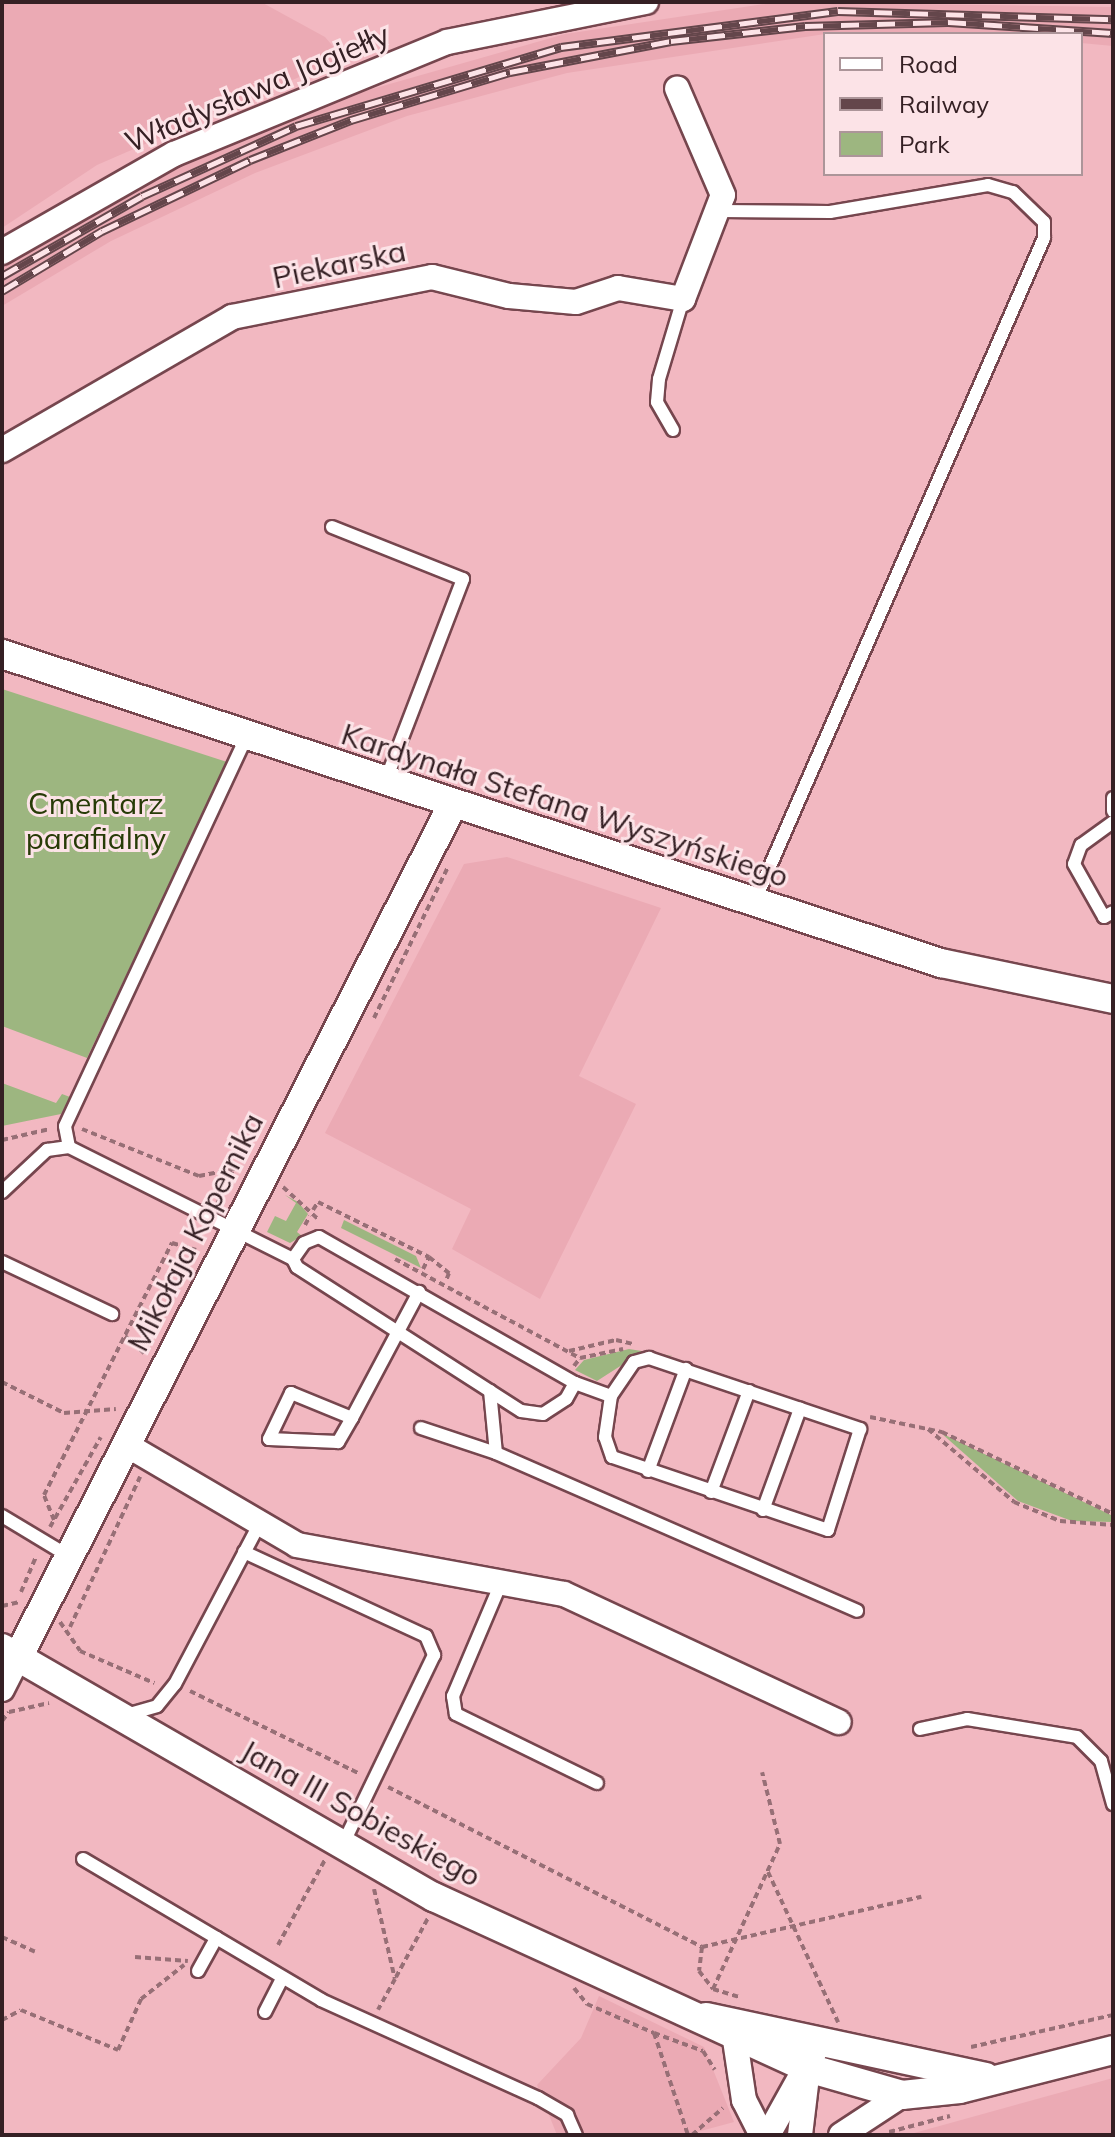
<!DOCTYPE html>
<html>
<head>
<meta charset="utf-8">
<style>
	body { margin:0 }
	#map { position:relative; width:1115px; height:2137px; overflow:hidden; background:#f2b8c1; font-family:Mulish,sans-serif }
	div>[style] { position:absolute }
	.built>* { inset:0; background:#ebaab4 }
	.green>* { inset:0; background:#9db680 }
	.path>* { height:4px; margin-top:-2px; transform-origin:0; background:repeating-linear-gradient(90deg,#976f76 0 6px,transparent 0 10px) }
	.roads { filter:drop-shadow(2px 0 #76464e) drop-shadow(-2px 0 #76464e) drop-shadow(0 2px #76464e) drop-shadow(0 -2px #76464e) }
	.service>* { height:12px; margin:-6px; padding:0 6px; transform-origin:6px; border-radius:6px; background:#fff }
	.minor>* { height:24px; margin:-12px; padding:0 12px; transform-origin:12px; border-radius:12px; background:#fff }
	.tertiary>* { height:28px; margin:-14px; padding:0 14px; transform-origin:14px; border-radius:14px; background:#fff }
	.rail>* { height:9px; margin-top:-4.5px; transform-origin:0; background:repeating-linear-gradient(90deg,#fce3e7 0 18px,#64464b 0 36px); box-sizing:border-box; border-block:2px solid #64464b }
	span { translate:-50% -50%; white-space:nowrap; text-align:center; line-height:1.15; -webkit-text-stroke:6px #fce3e7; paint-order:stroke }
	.street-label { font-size:30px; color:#352024 }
	.park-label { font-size:30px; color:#273b07 }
	.frame { position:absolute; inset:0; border:4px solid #352024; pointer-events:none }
	.legend { position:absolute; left:823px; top:32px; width:260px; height:144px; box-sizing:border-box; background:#fce3e7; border:2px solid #ac9599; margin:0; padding:10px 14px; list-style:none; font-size:24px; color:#352024 }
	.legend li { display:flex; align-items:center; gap:16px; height:40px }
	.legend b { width:40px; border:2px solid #ac9599 }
</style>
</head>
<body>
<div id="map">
	<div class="built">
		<div style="clip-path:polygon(2px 2px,261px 2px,325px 37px,343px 58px,97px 165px,2px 228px)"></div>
		<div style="clip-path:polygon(778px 2px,1113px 7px,1113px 46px,1081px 43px,1081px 34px,825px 34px,567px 73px,407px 116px,255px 173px,111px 241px,2px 306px,2px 263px,136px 186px,344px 97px,565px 34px)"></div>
		<div style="clip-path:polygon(507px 857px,661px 908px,579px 1076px,636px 1104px,540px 1299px,452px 1249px,471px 1209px,325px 1133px,464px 864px)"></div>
		<div style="clip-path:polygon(599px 1996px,704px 2047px,734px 2122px,686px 2135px,557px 2135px,537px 2085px,581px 2038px)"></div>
		<div style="clip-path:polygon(1113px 2078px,1113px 2135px,907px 2135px)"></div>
	</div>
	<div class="green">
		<div style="clip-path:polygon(2px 689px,227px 762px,87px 1058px,2px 1026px)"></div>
		<div style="clip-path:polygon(2px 1083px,56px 1103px,62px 1094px,70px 1097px,61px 1114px,2px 1126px)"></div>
		<div style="clip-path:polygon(285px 1195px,298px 1202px,308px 1214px,297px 1232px,302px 1236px,290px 1243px,267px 1232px,275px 1216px,286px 1221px,296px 1203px)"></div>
		<div style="clip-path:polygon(344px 1220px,416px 1256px,421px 1268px,341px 1228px)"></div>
		<div style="clip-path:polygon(629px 1349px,673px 1356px,639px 1354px,597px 1381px,575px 1370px,584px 1360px)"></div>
		<div style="clip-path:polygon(941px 1433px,1113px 1516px,1113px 1522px,1072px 1521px,1018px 1501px)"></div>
	</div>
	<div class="path">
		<div style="left:374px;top:1018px;width:168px;rotate:-63.9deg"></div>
		<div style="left:82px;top:1129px;width:126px;rotate:21.9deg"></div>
		<div style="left:199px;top:1176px;width:41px;rotate:-11.3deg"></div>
		<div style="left:2px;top:1140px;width:49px;rotate:-12.9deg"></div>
		<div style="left:283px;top:1187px;width:49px;rotate:42.5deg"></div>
		<div style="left:217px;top:1204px;width:38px;rotate:-65deg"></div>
		<div style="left:313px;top:1210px;width:9px;rotate:-58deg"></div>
		<div style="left:318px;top:1202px;width:124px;rotate:26.4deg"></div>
		<div style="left:429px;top:1257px;width:26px;rotate:39deg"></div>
		<div style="left:449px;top:1273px;width:9px;rotate:111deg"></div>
		<div style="left:305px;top:1225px;width:10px;rotate:-61deg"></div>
		<div style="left:395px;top:1259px;width:210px;rotate:28.2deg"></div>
		<div style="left:423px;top:1269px;width:13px;rotate:-63deg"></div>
		<div style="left:125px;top:1336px;width:27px;rotate:42deg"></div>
		<div style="left:569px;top:1351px;width:48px;rotate:-13.2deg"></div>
		<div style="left:616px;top:1340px;width:17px;rotate:13deg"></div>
		<div style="left:574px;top:1366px;width:10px;rotate:-53deg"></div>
		<div style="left:580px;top:1358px;width:44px;rotate:-11.8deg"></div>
		<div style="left:2px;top:1382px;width:69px;rotate:26.6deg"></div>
		<div style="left:64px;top:1413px;width:52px;rotate:-4.4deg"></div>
		<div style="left:870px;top:1417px;width:74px;rotate:11.8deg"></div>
		<div style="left:942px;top:1432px;width:190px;rotate:25.6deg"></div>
		<div style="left:928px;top:1429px;width:113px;rotate:40.3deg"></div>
		<div style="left:1014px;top:1502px;width:50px;rotate:22.4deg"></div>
		<div style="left:1060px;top:1521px;width:53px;rotate:4.3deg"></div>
		<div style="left:54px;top:1520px;width:27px;rotate:-112deg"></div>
		<div style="left:44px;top:1495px;width:283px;rotate:-63.1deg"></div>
		<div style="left:172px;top:1243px;width:25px;rotate:16deg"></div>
		<div style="left:50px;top:1527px;width:103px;rotate:-60.5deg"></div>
		<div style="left:21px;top:1592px;width:39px;rotate:-67deg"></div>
		<div style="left:2px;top:1606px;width:18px;rotate:-13deg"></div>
		<div style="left:60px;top:1622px;width:35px;rotate:55deg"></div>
		<div style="left:80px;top:1651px;width:81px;rotate:23.4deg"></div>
		<div style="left:70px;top:1627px;width:166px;rotate:-65deg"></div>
		<div style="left:190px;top:1691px;width:187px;rotate:26deg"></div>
		<div style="left:2px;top:1721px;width:11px;rotate:-52deg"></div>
		<div style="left:9px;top:1712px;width:41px;rotate:-12.7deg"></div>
		<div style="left:388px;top:1787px;width:352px;rotate:27deg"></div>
		<div style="left:702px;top:1947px;width:225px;rotate:-12.9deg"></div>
		<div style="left:768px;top:1872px;width:166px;rotate:65deg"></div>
		<div style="left:374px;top:1889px;width:92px;rotate:76.9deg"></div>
		<div style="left:395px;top:1979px;width:35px;rotate:119deg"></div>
		<div style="left:2px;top:1937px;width:36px;rotate:24deg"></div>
		<div style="left:278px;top:1945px;width:97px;rotate:-61.1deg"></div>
		<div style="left:702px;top:1947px;width:24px;rotate:97deg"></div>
		<div style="left:699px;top:1971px;width:23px;rotate:52deg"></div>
		<div style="left:713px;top:1989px;width:27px;rotate:17deg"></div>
		<div style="left:135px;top:1957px;width:53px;rotate:4.3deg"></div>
		<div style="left:396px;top:1977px;width:67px;rotate:-61.5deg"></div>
		<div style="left:574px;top:1988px;width:21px;rotate:51deg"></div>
		<div style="left:587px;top:2004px;width:73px;rotate:23.4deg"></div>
		<div style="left:654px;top:2033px;width:108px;rotate:71.6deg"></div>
		<div style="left:713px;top:1989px;width:160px;rotate:-65.2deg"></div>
		<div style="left:780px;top:1844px;width:74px;rotate:-104deg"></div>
		<div style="left:2px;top:2020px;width:21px;rotate:-28deg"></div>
		<div style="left:21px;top:2010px;width:105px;rotate:22.4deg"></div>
		<div style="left:118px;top:2050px;width:56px;rotate:-65.7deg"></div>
		<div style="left:141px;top:1999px;width:55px;rotate:-38.3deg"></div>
		<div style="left:654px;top:2033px;width:52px;rotate:20.2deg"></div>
		<div style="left:703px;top:2051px;width:22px;rotate:58deg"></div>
		<div style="left:971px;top:2047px;width:146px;rotate:-12.7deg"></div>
		<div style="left:889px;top:2132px;width:63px;rotate:-14.7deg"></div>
		<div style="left:692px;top:2135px;width:41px;rotate:-41.1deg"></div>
	</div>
	<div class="roads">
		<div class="service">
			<div style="left:721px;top:211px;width:109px;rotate:0.5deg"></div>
			<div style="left:830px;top:212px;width:160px;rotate:-9.7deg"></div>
			<div style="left:988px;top:185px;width:26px;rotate:16deg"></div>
			<div style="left:1013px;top:192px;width:43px;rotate:44.1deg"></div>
			<div style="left:1044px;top:222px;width:16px;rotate:90deg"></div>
			<div style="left:1044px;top:238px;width:725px;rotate:113.56deg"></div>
			<div style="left:673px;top:430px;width:32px;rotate:-120deg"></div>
			<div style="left:657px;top:402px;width:23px;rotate:-85deg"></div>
			<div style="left:659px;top:379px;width:84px;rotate:-73.3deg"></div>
			<div style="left:332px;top:527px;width:141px;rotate:21.7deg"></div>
			<div style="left:463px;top:579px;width:217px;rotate:111deg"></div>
			<div style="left:1113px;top:798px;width:13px;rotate:90deg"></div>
			<div style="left:1113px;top:822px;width:39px;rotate:144deg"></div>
			<div style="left:1081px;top:845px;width:20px;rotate:110deg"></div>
			<div style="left:1074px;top:864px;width:61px;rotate:60.5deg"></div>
			<div style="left:1104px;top:917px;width:10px;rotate:-29deg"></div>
			<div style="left:69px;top:1147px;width:21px;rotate:-101deg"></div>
			<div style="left:65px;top:1126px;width:430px;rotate:-65deg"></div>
			<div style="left:2px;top:1192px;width:62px;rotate:-43deg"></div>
			<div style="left:47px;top:1150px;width:22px;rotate:-8deg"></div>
			<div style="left:69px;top:1147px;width:250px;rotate:26.6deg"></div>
			<div style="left:319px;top:1237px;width:295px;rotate:29.7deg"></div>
			<div style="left:575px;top:1383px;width:18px;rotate:119deg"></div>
			<div style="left:566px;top:1399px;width:27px;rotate:147deg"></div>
			<div style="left:543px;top:1414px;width:22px;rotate:-172deg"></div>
			<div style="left:521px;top:1411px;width:266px;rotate:-147.3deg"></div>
			<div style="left:297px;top:1267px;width:9px;rotate:-117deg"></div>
			<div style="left:293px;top:1259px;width:19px;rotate:-55deg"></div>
			<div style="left:304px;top:1243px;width:16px;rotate:-22deg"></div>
			<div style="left:2px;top:1262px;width:122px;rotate:25.3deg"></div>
			<div style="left:649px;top:1358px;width:223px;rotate:18.6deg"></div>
			<div style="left:860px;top:1429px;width:106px;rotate:107.6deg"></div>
			<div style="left:828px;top:1530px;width:228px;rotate:-161.3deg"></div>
			<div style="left:612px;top:1457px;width:21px;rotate:-109deg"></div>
			<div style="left:605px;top:1437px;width:41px;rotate:-81.7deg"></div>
			<div style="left:611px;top:1396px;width:41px;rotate:-55.9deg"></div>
			<div style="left:634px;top:1362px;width:16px;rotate:-15deg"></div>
			<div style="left:575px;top:1383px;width:38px;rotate:20deg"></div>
			<div style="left:490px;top:1391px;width:62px;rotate:84.5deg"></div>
			<div style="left:496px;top:1453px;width:394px;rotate:23.6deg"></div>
			<div style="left:352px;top:1418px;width:28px;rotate:120deg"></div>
			<div style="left:338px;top:1442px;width:69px;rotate:-177.5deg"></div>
			<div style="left:269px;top:1439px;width:51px;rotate:-64.4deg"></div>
			<div style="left:291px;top:1393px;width:66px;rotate:22.3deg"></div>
			<div style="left:352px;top:1418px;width:143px;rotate:-62deg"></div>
			<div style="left:421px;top:1428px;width:79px;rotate:18.4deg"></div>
			<div style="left:648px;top:1471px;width:109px;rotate:-69.6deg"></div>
			<div style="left:711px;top:1492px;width:108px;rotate:-69.4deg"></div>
			<div style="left:763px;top:1510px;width:108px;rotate:-69.9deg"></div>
			<div style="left:2px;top:1516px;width:76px;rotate:31deg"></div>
			<div style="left:244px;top:1552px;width:200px;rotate:24.8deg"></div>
			<div style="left:426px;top:1636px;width:21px;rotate:67deg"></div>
			<div style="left:434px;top:1655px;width:210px;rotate:115.7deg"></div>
			<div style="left:501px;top:1583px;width:123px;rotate:113deg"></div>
			<div style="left:453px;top:1696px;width:18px;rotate:81deg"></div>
			<div style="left:456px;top:1714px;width:157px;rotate:26.1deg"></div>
			<div style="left:126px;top:1715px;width:32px;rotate:-16deg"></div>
			<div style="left:157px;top:1706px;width:28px;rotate:-51deg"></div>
			<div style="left:175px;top:1684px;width:184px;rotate:-62.2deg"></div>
			<div style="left:920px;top:1729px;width:48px;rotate:-12deg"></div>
			<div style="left:967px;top:1719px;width:111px;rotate:9.3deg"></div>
			<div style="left:1077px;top:1737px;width:34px;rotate:45deg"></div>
			<div style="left:1101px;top:1761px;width:45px;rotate:74.4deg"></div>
			<div style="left:83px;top:1859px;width:277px;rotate:30.6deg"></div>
			<div style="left:321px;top:2000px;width:238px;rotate:24.3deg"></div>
			<div style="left:538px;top:2098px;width:34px;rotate:30deg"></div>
			<div style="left:567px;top:2115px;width:22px;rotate:66deg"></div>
			<div style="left:198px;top:1971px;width:38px;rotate:-61deg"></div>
			<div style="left:265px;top:2012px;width:38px;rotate:-63deg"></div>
		</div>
		<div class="minor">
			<div style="left:2px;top:252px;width:198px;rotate:-29.7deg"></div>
			<div style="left:174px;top:154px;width:295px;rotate:-22.3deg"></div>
			<div style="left:447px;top:42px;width:203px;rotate:-11.4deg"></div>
			<div style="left:2px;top:450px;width:266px;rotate:-30deg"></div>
			<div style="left:232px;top:317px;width:204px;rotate:-11.3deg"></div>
			<div style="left:432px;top:277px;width:79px;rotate:13.9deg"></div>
			<div style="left:509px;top:296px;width:67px;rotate:5.1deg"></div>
			<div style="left:576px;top:302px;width:44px;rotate:-18.4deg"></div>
			<div style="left:618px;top:288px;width:66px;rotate:9.6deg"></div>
			<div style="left:683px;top:299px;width:111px;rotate:-69deg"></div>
			<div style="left:723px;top:195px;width:116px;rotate:-113.3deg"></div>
			<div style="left:125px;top:1444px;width:199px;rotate:30.4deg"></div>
			<div style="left:297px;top:1545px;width:271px;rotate:10.4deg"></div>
			<div style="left:564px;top:1594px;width:303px;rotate:25deg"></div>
			<div style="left:2px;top:1689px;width:36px;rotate:-63deg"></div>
			<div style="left:735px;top:2040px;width:61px;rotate:81.5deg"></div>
			<div style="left:744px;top:2100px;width:39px;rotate:63deg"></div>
			<div style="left:768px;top:2135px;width:96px;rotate:-60.8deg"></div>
			<div style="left:800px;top:2135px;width:67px;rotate:-83.2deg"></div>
			<div style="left:841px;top:2135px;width:73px;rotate:-33.3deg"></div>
		</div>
		<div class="tertiary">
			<div style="left:2px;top:654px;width:989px;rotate:18.22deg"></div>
			<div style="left:941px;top:963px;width:176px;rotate:11.8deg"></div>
			<div style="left:2px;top:1648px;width:499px;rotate:30deg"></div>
			<div style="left:434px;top:1897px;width:411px;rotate:24.6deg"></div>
			<div style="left:808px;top:2068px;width:98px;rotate:16deg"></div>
			<div style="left:902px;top:2095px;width:58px;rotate:-5.9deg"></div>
			<div style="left:960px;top:2089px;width:158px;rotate:-14.3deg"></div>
			<div style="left:18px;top:1657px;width:955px;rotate:-62.98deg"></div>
			<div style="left:706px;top:2017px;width:286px;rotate:12.1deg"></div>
		</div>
	</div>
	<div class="rail">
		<div style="left:2px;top:276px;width:161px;rotate:-29.7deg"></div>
		<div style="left:142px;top:196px;width:169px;rotate:-24.4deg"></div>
		<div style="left:296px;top:126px;width:277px;rotate:-16.6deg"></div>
		<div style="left:561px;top:47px;width:279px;rotate:-7.4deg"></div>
		<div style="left:838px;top:11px;width:275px;rotate:1.7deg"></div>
		<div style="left:2px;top:291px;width:117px;rotate:-31deg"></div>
		<div style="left:102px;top:231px;width:164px;rotate:-25.6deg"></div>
		<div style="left:250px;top:160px;width:109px;rotate:-21.6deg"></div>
		<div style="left:351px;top:120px;width:166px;rotate:-16.8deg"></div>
		<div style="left:510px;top:72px;width:164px;rotate:-10.9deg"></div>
		<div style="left:671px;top:41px;width:135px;rotate:-6.4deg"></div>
		<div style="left:805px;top:26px;width:143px;rotate:-1.6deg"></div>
		<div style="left:948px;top:22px;width:165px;rotate:3.8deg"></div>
	</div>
	<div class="street-label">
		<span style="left:257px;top:88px;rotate:-23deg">Władysława Jagiełły</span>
		<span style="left:339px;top:264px;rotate:-12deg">Piekarska</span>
		<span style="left:565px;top:805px;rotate:18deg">Kardynała Stefana Wyszyńskiego</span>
		<span style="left:195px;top:1232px;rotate:-63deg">Mikołaja Kopernika</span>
		<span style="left:361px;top:1813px;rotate:29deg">Jana III Sobieskiego</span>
	</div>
	<div class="park-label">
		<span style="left:96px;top:820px">Cmentarz<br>parafialny</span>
	</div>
	<div class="frame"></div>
	<ul class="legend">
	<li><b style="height:10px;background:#fff"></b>Road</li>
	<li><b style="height:10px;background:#64464b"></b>Railway</li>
	<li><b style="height:22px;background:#9db680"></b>Park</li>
	</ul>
</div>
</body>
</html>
